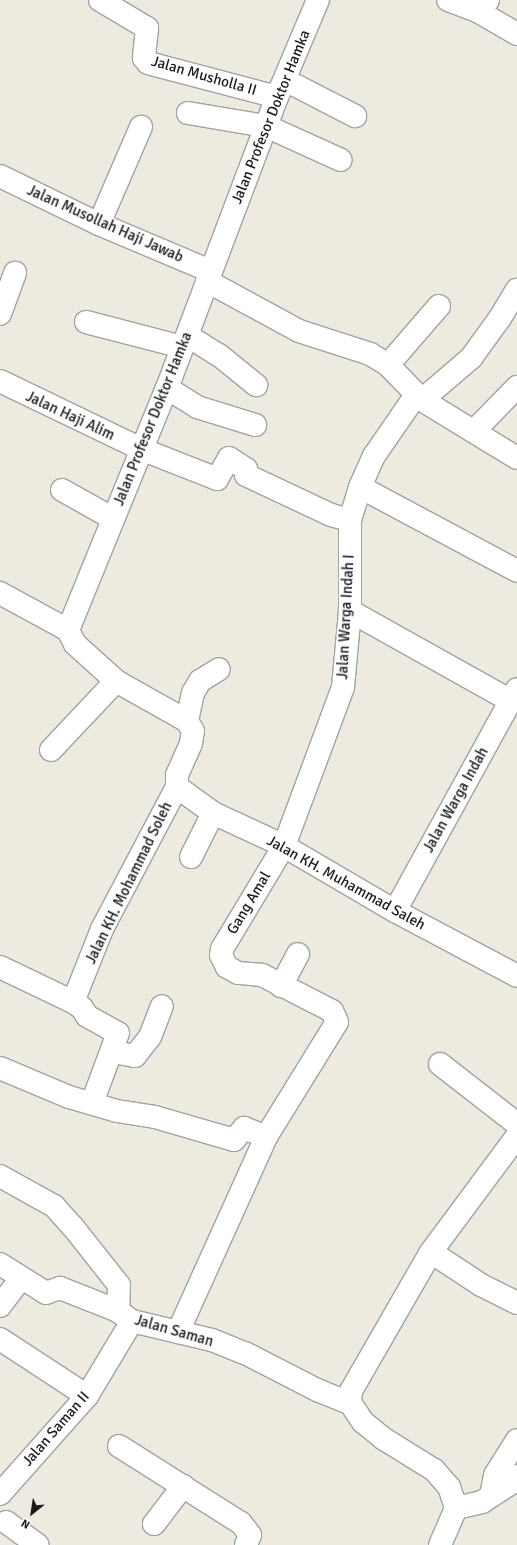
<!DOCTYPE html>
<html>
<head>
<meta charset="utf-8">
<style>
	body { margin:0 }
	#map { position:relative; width:517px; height:1545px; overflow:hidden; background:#edeadf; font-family:Signika,sans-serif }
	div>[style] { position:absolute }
	.roads { filter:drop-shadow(1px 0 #a2a2a2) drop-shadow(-1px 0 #a2a2a2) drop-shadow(0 1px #a2a2a2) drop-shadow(0 -1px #a2a2a2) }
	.minor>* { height:22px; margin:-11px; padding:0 11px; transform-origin:11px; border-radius:11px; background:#fff }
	span { translate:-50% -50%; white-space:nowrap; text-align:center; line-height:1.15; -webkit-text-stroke:3px #fff; paint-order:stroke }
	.street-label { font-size:15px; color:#1b1b1b }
	.north { position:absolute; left:12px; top:1493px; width:40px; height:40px; -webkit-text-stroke:3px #fff; paint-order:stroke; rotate:210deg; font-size:11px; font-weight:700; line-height:16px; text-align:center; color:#1b1b1b }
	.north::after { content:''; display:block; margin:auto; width:14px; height:18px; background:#1b1b1b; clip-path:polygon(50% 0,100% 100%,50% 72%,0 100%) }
</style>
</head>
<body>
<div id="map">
	<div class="roads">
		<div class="minor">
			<div style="left:100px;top:0;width:55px;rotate:30.8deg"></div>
			<div style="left:147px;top:28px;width:30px;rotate:96deg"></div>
			<div style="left:144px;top:58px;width:6px;rotate:51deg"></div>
			<div style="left:148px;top:63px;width:133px;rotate:14.8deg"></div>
			<div style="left:448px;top:0;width:33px;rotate:21deg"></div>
			<div style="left:479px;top:12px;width:15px;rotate:-53deg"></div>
			<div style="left:479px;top:12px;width:44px;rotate:30.1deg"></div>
			<div style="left:285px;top:80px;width:79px;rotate:27.2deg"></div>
			<div style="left:188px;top:113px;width:79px;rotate:9.5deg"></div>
			<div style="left:266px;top:126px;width:82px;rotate:24.4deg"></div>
			<div style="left:0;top:176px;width:110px;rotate:25.9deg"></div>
			<div style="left:99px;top:224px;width:121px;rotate:22.9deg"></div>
			<div style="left:99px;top:224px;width:106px;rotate:-66.6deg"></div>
			<div style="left:207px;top:281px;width:105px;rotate:28.5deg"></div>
			<div style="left:299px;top:331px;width:75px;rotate:17.9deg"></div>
			<div style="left:370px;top:354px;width:21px;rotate:31deg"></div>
			<div style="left:388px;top:365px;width:49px;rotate:45.8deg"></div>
			<div style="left:422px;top:400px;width:111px;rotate:31.4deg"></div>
			<div style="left:0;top:314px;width:44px;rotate:-69.9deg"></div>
			<div style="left:86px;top:322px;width:100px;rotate:14.5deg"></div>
			<div style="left:188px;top:336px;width:36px;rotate:32deg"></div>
			<div style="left:219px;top:355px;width:48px;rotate:39deg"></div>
			<div style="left:388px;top:365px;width:78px;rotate:-49.2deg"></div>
			<div style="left:0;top:381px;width:157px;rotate:25.7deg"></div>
			<div style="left:141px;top:449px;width:82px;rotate:21.5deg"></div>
			<div style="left:217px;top:479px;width:24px;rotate:-60deg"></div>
			<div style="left:229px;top:458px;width:20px;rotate:33deg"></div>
			<div style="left:246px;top:469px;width:6px;rotate:90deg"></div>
			<div style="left:246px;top:475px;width:94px;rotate:25.2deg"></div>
			<div style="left:331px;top:515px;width:20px;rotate:15deg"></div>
			<div style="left:167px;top:388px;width:36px;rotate:32deg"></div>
			<div style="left:197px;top:407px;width:61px;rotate:17.2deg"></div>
			<div style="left:422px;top:400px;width:65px;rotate:-40.6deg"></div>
			<div style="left:471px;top:358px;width:49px;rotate:-54.1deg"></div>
			<div style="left:500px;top:318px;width:33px;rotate:-59deg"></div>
			<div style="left:474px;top:431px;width:62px;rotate:-45.7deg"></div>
			<div style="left:360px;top:487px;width:178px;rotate:28.1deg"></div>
			<div style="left:62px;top:490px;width:57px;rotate:29.2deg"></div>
			<div style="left:0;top:593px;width:77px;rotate:28.6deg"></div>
			<div style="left:350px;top:611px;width:184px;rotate:29.2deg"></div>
			<div style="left:187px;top:721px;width:29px;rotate:-78deg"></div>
			<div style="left:193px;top:693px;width:14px;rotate:-60deg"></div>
			<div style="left:200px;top:681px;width:22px;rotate:-32deg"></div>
			<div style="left:51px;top:750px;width:95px;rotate:-46.7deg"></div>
			<div style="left:177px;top:787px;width:44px;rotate:35.8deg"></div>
			<div style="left:213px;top:813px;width:78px;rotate:24.9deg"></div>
			<div style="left:284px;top:846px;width:129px;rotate:30.4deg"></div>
			<div style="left:395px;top:911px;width:138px;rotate:28deg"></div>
			<div style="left:191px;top:857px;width:49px;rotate:-63.4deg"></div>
			<div style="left:395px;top:911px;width:253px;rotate:-61.2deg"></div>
			<div style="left:0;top:967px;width:81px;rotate:25.6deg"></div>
			<div style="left:73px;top:1002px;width:11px;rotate:34deg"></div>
			<div style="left:82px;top:1008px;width:9px;rotate:58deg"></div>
			<div style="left:87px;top:1016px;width:35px;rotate:29deg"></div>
			<div style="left:118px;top:1033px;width:75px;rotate:110.4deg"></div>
			<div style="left:281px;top:986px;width:36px;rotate:-62deg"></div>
			<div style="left:73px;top:1002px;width:79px;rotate:-68.3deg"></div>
			<div style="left:102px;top:929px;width:161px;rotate:-62.2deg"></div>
			<div style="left:177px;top:787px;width:12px;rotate:-90deg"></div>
			<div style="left:177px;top:775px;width:35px;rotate:-66deg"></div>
			<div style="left:191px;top:743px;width:12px;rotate:-81deg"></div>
			<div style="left:193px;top:731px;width:12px;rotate:-121deg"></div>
			<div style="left:187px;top:721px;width:81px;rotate:-150.6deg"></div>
			<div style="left:116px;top:681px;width:55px;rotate:-137.9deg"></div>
			<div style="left:75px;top:644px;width:16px;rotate:-117deg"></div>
			<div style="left:68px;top:630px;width:261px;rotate:-67.8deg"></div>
			<div style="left:167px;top:388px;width:311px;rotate:-69.3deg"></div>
			<div style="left:277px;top:97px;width:105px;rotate:-67.1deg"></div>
			<div style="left:113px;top:1052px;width:22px;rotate:10deg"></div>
			<div style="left:135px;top:1056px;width:24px;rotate:-52deg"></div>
			<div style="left:150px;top:1037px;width:33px;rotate:-69deg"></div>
			<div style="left:440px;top:1064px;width:98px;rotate:37.9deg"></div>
			<div style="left:0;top:1068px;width:75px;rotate:22.8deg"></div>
			<div style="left:69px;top:1097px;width:50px;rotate:16.3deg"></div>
			<div style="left:117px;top:1111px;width:38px;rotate:9deg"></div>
			<div style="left:155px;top:1117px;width:82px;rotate:16.2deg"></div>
			<div style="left:234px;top:1140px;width:16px;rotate:-50deg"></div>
			<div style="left:244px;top:1128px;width:24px;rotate:22deg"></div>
			<div style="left:0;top:1176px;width:62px;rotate:29.1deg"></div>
			<div style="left:54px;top:1206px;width:28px;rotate:48deg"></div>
			<div style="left:73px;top:1227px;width:74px;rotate:51.6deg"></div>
			<div style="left:119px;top:1285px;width:26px;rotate:92deg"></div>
			<div style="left:431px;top:1252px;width:60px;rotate:33.4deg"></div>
			<div style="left:481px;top:1285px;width:40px;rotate:26.6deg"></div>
			<div style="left:0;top:1264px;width:54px;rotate:32.2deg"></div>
			<div style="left:46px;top:1293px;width:15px;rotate:-20deg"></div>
			<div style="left:60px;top:1288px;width:62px;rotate:21.6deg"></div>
			<div style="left:118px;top:1311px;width:17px;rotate:36deg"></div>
			<div style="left:132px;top:1321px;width:82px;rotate:13.4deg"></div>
			<div style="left:212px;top:1340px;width:35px;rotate:22deg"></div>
			<div style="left:245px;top:1353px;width:81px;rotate:27.2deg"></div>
			<div style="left:317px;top:1390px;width:35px;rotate:22deg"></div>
			<div style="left:0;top:1306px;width:35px;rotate:-53deg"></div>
			<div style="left:178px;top:1332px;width:214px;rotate:-65.7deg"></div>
			<div style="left:266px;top:1137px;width:135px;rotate:-58.3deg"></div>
			<div style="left:337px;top:1022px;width:12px;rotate:-114deg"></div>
			<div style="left:332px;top:1011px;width:79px;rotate:-152.8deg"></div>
			<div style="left:262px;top:975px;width:24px;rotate:-175deg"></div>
			<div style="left:238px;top:973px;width:13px;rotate:-151deg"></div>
			<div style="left:227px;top:967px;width:13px;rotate:-117deg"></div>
			<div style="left:221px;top:955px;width:6px;rotate:-81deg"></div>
			<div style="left:222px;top:949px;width:120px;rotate:-59deg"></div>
			<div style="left:284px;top:846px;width:170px;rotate:-69.6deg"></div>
			<div style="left:343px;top:687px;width:76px;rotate:-84.7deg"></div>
			<div style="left:350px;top:611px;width:91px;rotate:-90deg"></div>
			<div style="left:350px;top:520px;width:34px;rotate:-73deg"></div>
			<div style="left:360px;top:487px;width:34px;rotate:-66deg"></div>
			<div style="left:374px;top:456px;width:74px;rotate:-55.5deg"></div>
			<div style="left:0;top:1339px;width:104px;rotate:33.2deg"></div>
			<div style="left:119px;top:1446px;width:144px;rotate:32.3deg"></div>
			<div style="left:241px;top:1523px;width:15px;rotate:53deg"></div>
			<div style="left:250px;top:1535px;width:11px;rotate:112deg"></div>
			<div style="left:0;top:1494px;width:131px;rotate:-48.4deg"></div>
			<div style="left:87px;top:1396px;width:87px;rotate:-59deg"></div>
			<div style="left:491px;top:1496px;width:21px;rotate:-79deg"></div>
			<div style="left:495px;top:1475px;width:41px;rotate:-57.8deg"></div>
			<div style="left:456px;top:1508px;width:27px;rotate:-13deg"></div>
			<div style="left:482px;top:1502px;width:35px;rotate:-33deg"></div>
			<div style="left:511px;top:1483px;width:9px;rotate:-49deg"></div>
			<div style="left:6px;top:1522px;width:39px;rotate:36deg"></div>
			<div style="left:154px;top:1524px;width:48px;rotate:-52.7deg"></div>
			<div style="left:440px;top:1545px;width:40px;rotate:-66.6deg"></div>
			<div style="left:456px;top:1508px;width:22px;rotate:-108deg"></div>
			<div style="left:449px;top:1487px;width:23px;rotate:-131deg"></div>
			<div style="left:434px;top:1470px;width:59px;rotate:-148.2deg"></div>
			<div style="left:384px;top:1439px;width:27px;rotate:-141deg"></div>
			<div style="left:363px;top:1422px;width:23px;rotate:-124deg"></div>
			<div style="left:350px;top:1403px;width:12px;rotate:-85deg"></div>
			<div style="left:351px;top:1391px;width:160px;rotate:-60.1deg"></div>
			<div style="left:431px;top:1252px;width:144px;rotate:-53.4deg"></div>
		</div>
	</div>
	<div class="street-label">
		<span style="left:204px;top:76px;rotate:16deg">Jalan Musholla II</span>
		<span style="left:271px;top:117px;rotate:-68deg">Jalan Profesor Doktor Hamka</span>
		<span style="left:105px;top:224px;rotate:24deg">Jalan Musollah Haji Jawab</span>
		<span style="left:70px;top:416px;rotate:25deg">Jalan Haji Alim</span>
		<span style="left:153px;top:419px;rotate:-68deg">Jalan Profesor Doktor Hamka</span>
		<span style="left:346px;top:617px;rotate:-87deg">Jalan Warga Indah I</span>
		<span style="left:456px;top:800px;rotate:-61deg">Jalan Warga Indah</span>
		<span style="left:129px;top:883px;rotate:-64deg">Jalan KH. Mohammad Soleh</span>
		<span style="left:346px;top:883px;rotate:29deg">Jalan KH. Muhammad Saleh</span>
		<span style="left:249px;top:903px;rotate:-59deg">Gang Amal</span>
		<span style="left:174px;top:1331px;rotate:16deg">Jalan Saman</span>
		<span style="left:56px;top:1429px;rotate:-49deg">Jalan Saman II</span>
	</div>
	<div class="north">N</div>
</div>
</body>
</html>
